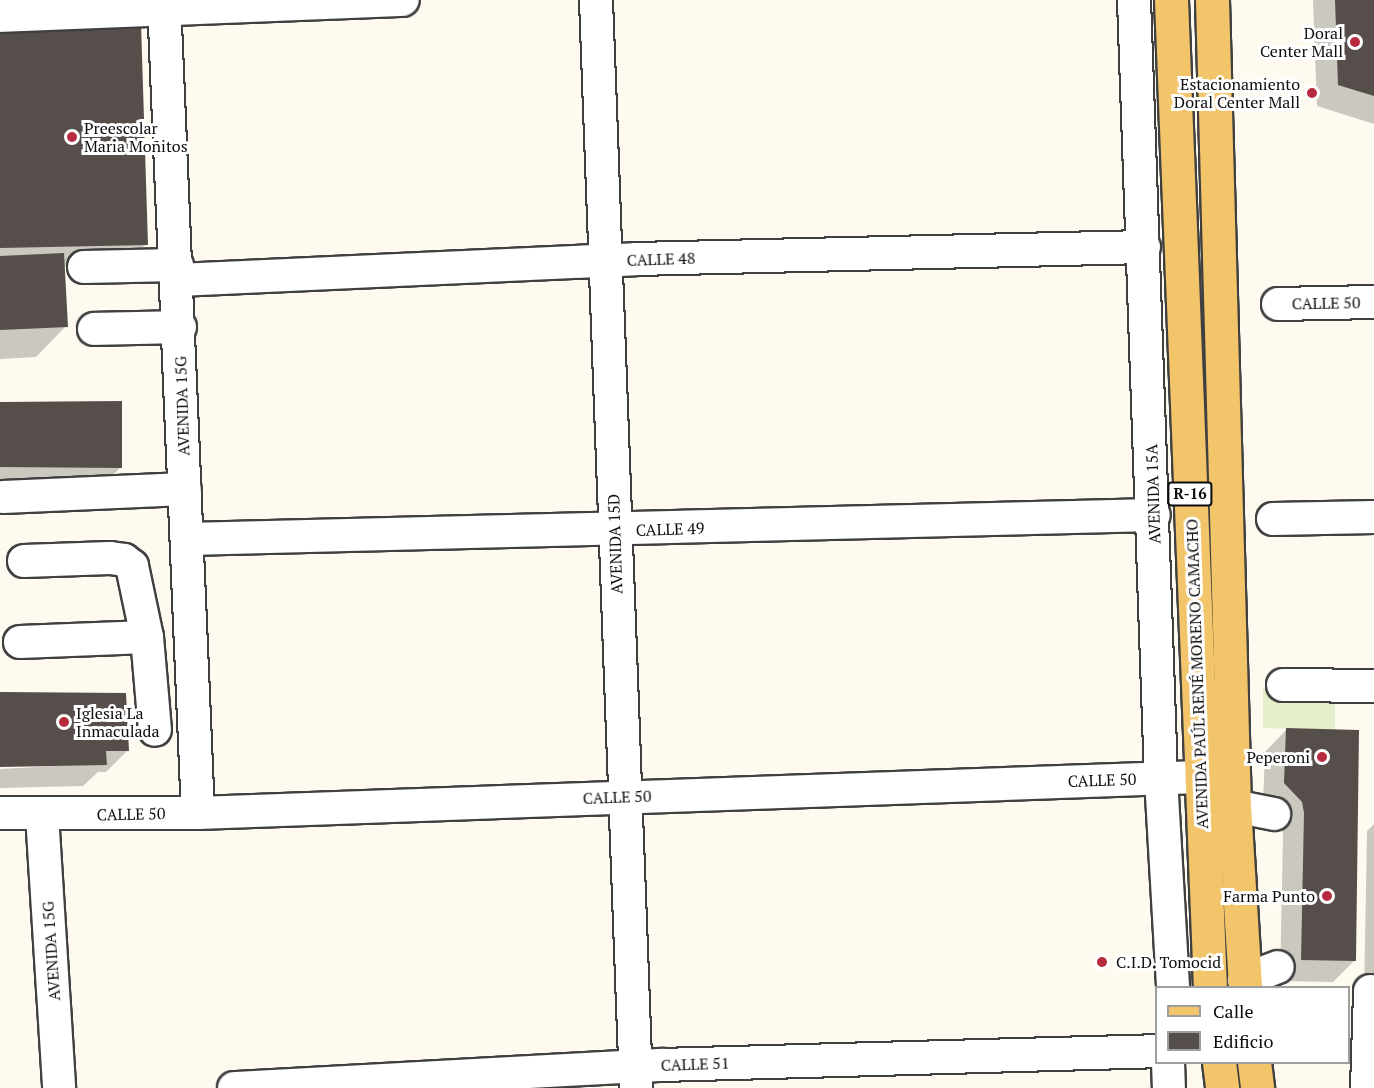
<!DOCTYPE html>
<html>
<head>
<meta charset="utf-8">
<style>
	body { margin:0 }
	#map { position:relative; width:1374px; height:1088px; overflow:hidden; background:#fefaef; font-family:"PT Serif",serif }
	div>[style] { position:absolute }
	.pitch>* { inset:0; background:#e6efcb }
	.shadow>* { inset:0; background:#0003 }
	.building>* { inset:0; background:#564e4a }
	.roads { filter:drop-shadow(2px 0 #404040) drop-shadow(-2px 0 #404040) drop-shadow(0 2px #404040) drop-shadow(0 -2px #404040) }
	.minor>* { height:32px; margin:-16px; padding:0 16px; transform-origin:16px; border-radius:16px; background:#fff }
	.major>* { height:33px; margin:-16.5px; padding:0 16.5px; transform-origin:16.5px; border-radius:16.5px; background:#f3c56a }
	.dots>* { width:16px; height:16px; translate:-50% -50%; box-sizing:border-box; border:3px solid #fff; border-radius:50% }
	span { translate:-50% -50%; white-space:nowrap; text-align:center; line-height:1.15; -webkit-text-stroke:6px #fff; paint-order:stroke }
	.shield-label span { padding:2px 4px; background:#fff; border:2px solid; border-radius:4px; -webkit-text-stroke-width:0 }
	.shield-label { font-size:15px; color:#0d0d0d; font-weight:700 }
	.poi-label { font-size:16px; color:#0d0d0d }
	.right { translate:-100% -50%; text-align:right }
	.left { translate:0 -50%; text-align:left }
	.street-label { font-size:16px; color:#0d0d0d }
	.legend { position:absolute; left:1155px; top:986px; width:195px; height:78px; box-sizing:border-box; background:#fff; border:2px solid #9e9e9e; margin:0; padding:8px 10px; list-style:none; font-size:18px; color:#0d0d0d }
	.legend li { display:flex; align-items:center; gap:12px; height:30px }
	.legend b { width:30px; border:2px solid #9e9e9e }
</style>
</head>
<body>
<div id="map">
	<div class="pitch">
		<div style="clip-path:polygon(1263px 689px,1335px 690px,1335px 730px,1263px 728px)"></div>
	</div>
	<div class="shadow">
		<div style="clip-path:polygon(1313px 0,1374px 0,1374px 124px,1317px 106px)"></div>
		<div style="clip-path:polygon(0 31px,146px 244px,125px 266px,63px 267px,66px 326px,36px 357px,0 359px)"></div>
		<div style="clip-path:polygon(0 403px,121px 467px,90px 498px,0 497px)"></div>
		<div style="clip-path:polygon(0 693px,128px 750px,106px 772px,98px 772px,83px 786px,0 788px,0 769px,95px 764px,0 766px)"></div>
		<div style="clip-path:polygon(1286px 730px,1354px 961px,1333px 982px,1280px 981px,1283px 835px,1281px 824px,1263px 805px,1265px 752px)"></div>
		<div style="clip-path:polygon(1374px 824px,1374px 996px,1364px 996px,1367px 831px)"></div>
	</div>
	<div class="building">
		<div style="clip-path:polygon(1335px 0,1374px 0,1374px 96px,1338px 85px)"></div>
		<div style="clip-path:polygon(141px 24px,148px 245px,0 248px,0 30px)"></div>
		<div style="clip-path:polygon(64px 253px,68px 327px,0 330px,0 256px)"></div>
		<div style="clip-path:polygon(122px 401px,122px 468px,0 467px,0 402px)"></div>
		<div style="clip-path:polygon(0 692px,126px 693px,129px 751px,106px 751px,107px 765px,0 767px)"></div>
		<div style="clip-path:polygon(1286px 728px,1359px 730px,1356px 961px,1301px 960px,1304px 813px,1302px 802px,1284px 783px)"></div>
	</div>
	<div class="roads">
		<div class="minor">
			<div style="left:164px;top:0;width:814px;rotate:87.61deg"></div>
			<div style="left:596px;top:0;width:1089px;rotate:87.89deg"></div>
			<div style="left:1134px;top:0;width:778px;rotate:88.01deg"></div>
			<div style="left:1161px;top:778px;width:210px;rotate:86.7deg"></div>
			<div style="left:0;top:16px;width:403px;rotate:-2.3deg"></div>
			<div style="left:84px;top:267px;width:93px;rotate:-1.2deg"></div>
			<div style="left:178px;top:280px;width:458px;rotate:-2.6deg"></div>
			<div style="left:636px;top:259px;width:508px;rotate:-1.35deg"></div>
			<div style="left:1278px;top:304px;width:96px;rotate:-1.2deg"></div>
			<div style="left:94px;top:329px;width:86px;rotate:-1.3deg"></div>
			<div style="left:3px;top:497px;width:182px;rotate:-2.5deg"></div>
			<div style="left:1273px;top:519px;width:101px;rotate:-1.1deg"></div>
			<div style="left:187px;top:539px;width:967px;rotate:-1.42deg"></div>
			<div style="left:24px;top:561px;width:86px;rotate:-2deg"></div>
			<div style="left:110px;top:558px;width:14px;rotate:8deg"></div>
			<div style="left:124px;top:560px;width:10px;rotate:37deg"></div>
			<div style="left:132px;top:566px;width:73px;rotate:78.1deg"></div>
			<div style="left:147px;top:637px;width:93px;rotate:85.1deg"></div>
			<div style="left:20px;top:642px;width:127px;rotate:-2.3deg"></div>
			<div style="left:1283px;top:685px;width:91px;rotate:0.6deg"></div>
			<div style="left:1234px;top:806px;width:41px;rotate:11.3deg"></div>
			<div style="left:0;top:813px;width:198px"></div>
			<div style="left:198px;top:813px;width:1030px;rotate:-2.06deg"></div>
			<div style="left:42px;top:815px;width:274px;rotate:86.4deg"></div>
			<div style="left:1244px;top:980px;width:36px;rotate:-21deg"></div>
			<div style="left:1168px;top:1062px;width:26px;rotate:88deg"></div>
			<div style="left:234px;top:1088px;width:428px;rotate:-3.1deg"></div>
			<div style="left:661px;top:1065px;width:495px;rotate:-1.6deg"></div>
			<div style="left:1367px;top:1088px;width:97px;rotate:-88.2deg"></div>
		</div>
		<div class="major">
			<div style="left:1171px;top:0;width:989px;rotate:87.74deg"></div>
			<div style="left:1212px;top:0;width:806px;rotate:88.44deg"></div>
			<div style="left:1234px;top:806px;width:182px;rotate:86.5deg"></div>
			<div style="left:1219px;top:1062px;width:26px;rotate:83deg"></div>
			<div style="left:1254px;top:1062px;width:26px;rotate:83deg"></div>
		</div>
	</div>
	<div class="dots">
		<div style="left:1355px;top:42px;background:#b82b3f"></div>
		<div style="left:1312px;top:93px;background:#b82b3f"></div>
		<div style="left:72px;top:137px;background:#b82b3f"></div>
		<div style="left:64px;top:722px;background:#b82b3f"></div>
		<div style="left:1322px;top:757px;background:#b82b3f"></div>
		<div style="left:1327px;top:896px;background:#b82b3f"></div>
		<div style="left:1102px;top:962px;background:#b82b3f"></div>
	</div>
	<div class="shield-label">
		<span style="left:1190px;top:494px">R-16</span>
	</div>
	<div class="poi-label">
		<span class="right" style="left:1343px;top:42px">Doral<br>Center Mall</span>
		<span class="right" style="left:1300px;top:93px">Estacionamiento<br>Doral Center Mall</span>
		<span class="left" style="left:84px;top:137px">Preescolar<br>Maria Moñitos</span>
		<span class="left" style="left:76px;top:722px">Iglesia La<br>Inmaculada</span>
		<span class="right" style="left:1310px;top:757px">Peperoni</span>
		<span class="right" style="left:1315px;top:896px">Farma Punto</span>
		<span class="left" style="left:1116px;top:962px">C.I.D. Tomocid</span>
	</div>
	<div class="street-label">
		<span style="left:661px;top:259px;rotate:-2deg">CALLE 48</span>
		<span style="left:1326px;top:303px;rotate:-1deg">CALLE 50</span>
		<span style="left:182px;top:406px;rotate:-92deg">AVENIDA 15G</span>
		<span style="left:1153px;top:494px;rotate:-92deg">AVENIDA 15A</span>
		<span style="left:670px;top:529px;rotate:-2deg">CALLE 49</span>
		<span style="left:615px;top:544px;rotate:-92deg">AVENIDA 15D</span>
		<span style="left:1197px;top:674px;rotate:-92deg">AVENIDA PAÚL RENÉ MORENO CAMACHO</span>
		<span style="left:1102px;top:780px;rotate:-2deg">CALLE 50</span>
		<span style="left:617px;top:797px;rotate:-2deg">CALLE 50</span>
		<span style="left:131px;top:814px;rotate:-1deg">CALLE 50</span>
		<span style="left:51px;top:951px;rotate:-94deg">AVENIDA 15G</span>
		<span style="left:695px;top:1064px;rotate:-2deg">CALLE 51</span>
	</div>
	<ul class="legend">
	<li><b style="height:8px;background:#f3c56a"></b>Calle</li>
	<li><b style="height:16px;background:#564e4a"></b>Edificio</li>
	</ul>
</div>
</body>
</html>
